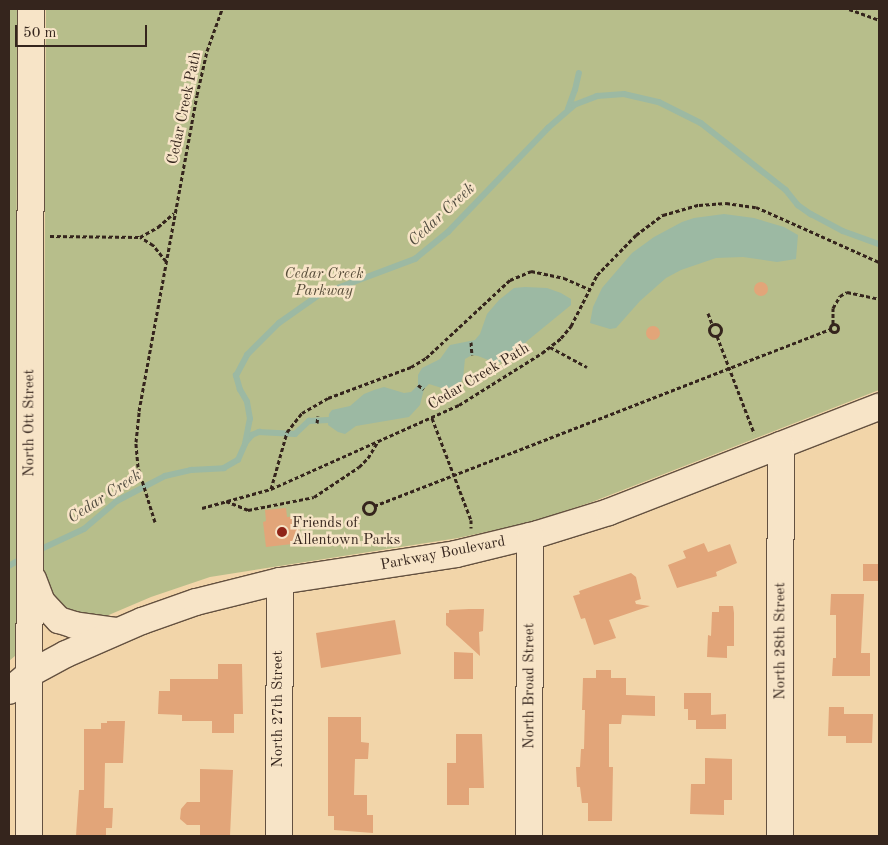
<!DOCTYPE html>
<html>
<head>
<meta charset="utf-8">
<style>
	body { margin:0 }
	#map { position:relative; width:888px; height:845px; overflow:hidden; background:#f2d5a9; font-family:"Old Standard TT",serif }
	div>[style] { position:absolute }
	.green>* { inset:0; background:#b7be8b }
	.water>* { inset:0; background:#9cb9a3 }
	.stream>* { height:5.5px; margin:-2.75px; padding:0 2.75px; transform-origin:2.75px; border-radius:2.75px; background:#9cb9a3 }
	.building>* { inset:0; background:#e2a579 }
	.round { border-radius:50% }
	.path>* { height:3px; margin-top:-1.5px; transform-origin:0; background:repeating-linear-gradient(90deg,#35251d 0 4px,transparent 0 6.5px) }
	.path>.ring { margin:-1.5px; padding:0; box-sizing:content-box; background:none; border:3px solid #35251d; border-radius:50% }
	.roads { filter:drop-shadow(1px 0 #645140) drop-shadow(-1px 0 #645140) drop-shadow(0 1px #645140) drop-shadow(0 -1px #645140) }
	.minor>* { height:26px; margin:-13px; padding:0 13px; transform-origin:13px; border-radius:13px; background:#f7e4c7 }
	.dots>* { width:14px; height:14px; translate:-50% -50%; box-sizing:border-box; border:2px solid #f7e4c7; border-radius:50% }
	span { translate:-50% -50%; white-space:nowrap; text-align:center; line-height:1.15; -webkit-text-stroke:5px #f7e4c7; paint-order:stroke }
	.street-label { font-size:15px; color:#35251d }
	.park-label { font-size:15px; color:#564b38; font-style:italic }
	.poi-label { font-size:15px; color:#35251d }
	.left { translate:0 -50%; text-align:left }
	.water-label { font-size:16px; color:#4f4a3e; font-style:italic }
	.frame { position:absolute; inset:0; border:10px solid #35251d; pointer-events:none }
	.scale { position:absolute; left:15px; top:25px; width:132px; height:22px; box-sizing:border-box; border:2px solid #35251d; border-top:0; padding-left:6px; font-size:15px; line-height:18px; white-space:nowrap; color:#35251d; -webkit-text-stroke:4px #f7e4c7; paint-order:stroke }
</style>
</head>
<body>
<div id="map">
	<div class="green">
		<div style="clip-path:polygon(9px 9px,17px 9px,16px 642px,15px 656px,9px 661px)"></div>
		<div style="clip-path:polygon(46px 9px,879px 9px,879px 390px,592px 502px,528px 523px,458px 538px,210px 577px,151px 597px,97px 620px,65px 617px,43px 589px)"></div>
	</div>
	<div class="water">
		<div style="clip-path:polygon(724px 214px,754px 218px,784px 227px,798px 235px,796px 259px,777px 262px,743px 257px,716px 258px,681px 270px,666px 278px,640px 301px,616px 328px,610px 329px,590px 323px,593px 307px,602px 288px,632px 253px,654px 237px,682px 222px,694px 218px)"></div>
		<div style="clip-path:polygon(525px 287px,547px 288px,561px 293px,571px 299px,571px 305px,527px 341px,511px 359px,496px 363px,478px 356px,472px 355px,465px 359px,463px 378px,460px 384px,454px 388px,445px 389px,429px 384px,424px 389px,420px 405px,409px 417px,356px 426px,345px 434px,338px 432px,328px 425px,329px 414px,332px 410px,350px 406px,364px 394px,374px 390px,384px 387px,404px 393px,411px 392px,418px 385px,418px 375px,422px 368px,440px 359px,450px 345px,475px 340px,480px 334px,487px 314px,499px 300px,514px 288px)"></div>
	</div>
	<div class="stream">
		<div style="left:568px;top:109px;width:20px;rotate:-70deg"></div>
		<div style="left:575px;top:90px;width:17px;rotate:-77deg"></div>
		<div style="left:246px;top:442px;width:9px;rotate:-49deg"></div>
		<div style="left:252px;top:435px;width:8px;rotate:-23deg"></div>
		<div style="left:259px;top:432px;width:36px;rotate:3deg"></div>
		<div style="left:295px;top:434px;width:19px;rotate:-43deg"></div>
		<div style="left:309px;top:421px;width:19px;rotate:-3deg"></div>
		<div style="left:37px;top:551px;width:52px;rotate:-25.1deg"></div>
		<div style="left:84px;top:529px;width:43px;rotate:-40.3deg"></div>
		<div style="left:117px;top:501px;width:54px;rotate:-27.5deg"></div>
		<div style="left:165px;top:476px;width:27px;rotate:-13deg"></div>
		<div style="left:191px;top:470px;width:33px;rotate:-3deg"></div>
		<div style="left:224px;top:468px;width:16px;rotate:-30deg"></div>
		<div style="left:238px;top:460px;width:17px;rotate:-66deg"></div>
		<div style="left:245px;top:444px;width:25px;rotate:-79deg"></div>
		<div style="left:250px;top:419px;width:17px;rotate:-100deg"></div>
		<div style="left:247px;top:402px;width:14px;rotate:-120deg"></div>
		<div style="left:240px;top:390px;width:15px;rotate:-106deg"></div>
		<div style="left:236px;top:376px;width:24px;rotate:-62deg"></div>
		<div style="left:247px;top:355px;width:45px;rotate:-45deg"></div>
		<div style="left:279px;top:323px;width:49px;rotate:-35deg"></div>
		<div style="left:319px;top:295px;width:103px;rotate:-20.6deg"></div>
		<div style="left:415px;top:259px;width:43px;rotate:-39.3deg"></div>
		<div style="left:448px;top:232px;width:144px;rotate:-46.1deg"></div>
		<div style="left:548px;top:128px;width:35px;rotate:-41deg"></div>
		<div style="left:574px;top:105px;width:25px;rotate:-21deg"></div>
		<div style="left:597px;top:96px;width:27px;rotate:-4deg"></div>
		<div style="left:624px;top:94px;width:36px;rotate:13deg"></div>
		<div style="left:659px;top:102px;width:47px;rotate:26.6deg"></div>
		<div style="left:701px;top:123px;width:108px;rotate:38.2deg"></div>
		<div style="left:786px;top:190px;width:19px;rotate:51deg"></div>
		<div style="left:798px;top:205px;width:16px;rotate:35deg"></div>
		<div style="left:811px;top:214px;width:36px;rotate:28deg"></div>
		<div style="left:843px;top:231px;width:38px;rotate:20deg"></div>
		<div style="left:9px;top:566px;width:16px;rotate:-30deg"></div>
	</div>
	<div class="building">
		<div class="round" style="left:754px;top:282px;width:14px;height:14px"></div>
		<div class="round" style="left:646px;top:326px;width:14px;height:14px"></div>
		<div style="clip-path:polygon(286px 508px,287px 517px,298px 516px,301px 543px,266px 547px,263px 522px,266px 521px,265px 510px)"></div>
		<div style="clip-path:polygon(704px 543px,708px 552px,730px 544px,737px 563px,716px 572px,717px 576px,677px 588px,668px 565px,686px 558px,683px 551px)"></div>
		<div style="clip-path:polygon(863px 564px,879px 564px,879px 581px,863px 581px)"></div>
		<div style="clip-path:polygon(631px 573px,636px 577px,641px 599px,635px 601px,636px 604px,650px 606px,609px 620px,616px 638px,594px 645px,585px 618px,581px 619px,573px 596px,580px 594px,579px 591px)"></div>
		<div style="clip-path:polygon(831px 594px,864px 594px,861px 653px,870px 653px,870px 676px,832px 676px,833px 658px,836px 658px,836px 615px,830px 615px)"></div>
		<div style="clip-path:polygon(719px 606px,733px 606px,734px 613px,734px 646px,727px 646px,727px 658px,707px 657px,708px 635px,711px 636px,712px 612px,719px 612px)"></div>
		<div style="clip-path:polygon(469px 609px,484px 609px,483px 631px,479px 632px,480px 656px,446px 625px,446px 613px,449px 613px,449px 610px)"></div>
		<div style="clip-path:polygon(395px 620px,401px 654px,321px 668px,316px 633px)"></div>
		<div style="clip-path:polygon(454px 652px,473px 653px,473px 679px,454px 679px)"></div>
		<div style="clip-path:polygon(218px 664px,242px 664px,243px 714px,234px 714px,234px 733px,212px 733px,212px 721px,182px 721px,182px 715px,158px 714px,159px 691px,170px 691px,170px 679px,218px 679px)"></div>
		<div style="clip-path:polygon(596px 670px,611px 670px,611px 678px,626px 678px,626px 695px,655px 696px,655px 716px,622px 715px,621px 724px,609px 724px,609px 767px,613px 767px,612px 821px,588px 821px,588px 803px,582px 803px,580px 787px,577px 787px,576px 767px,580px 767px,581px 749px,584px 749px,585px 710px,582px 710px,583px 678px,596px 678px)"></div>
		<div style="clip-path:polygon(684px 693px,711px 693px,711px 715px,726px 714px,726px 729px,696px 729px,696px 720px,688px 720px,688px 709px,684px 709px)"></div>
		<div style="clip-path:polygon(829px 707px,844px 707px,844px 714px,873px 714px,872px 743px,846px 743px,846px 736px,828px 736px)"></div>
		<div style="clip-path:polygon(328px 717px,361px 717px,361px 742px,369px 743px,368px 759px,355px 759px,354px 795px,367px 795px,367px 815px,373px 815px,373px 833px,334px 830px,334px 816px,328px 816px)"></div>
		<div style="clip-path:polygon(107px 721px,125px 721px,123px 763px,105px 763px,104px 808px,113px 808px,112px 828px,106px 828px,106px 836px,76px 836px,79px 790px,84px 790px,84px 729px,101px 729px,101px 723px,107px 723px)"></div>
		<div style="clip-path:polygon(456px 734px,482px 734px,484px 788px,469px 788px,469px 805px,447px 805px,447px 763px,456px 763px)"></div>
		<div style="clip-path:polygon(705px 758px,732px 759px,732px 800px,724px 800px,724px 815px,690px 814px,691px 784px,705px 784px)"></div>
		<div style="clip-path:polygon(200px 769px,233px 770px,230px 836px,200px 836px,200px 825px,187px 825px,180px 819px,181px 809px,187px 802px,200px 802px)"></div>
	</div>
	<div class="path">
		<div style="left:849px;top:9px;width:32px;rotate:20deg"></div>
		<div style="left:50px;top:236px;width:90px;rotate:0.6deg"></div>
		<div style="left:166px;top:261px;width:21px;rotate:-129deg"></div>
		<div style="left:153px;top:245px;width:15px;rotate:-148deg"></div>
		<div style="left:140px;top:237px;width:21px;rotate:-29deg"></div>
		<div style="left:158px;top:227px;width:21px;rotate:-41deg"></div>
		<div style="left:708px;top:313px;width:12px;rotate:70deg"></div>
		<div class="ring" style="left:709px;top:324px;width:9px;height:9px"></div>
		<div style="left:833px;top:324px;width:16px;rotate:-90deg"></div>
		<div style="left:833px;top:308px;width:14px;rotate:-60deg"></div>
		<div style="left:840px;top:296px;width:8px;rotate:-30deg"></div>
		<div style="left:847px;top:292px;width:33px;rotate:12deg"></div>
		<div class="ring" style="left:830px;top:324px;width:5px;height:5px"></div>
		<div style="left:717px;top:336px;width:104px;rotate:69.1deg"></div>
		<div style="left:471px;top:342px;width:13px;rotate:86deg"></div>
		<div style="left:550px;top:347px;width:42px;rotate:28.4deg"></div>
		<div style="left:418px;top:385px;width:7px;rotate:34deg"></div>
		<div style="left:432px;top:418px;width:109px;rotate:69.1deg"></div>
		<div style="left:471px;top:520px;width:8px;rotate:90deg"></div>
		<div style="left:317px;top:423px;width:7px;rotate:-82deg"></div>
		<div style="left:271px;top:489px;width:59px;rotate:-74.3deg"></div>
		<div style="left:287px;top:432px;width:24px;rotate:-52deg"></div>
		<div style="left:302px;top:413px;width:30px;rotate:-30deg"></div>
		<div style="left:328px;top:398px;width:89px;rotate:-20.5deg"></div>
		<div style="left:411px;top:367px;width:17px;rotate:-31deg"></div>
		<div style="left:426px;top:358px;width:115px;rotate:-42.9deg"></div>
		<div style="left:510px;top:280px;width:23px;rotate:-23deg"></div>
		<div style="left:531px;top:271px;width:34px;rotate:12deg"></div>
		<div style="left:564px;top:278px;width:27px;rotate:24deg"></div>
		<div style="left:226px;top:501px;width:24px;rotate:22deg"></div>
		<div style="left:248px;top:510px;width:67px;rotate:-11.1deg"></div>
		<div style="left:314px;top:497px;width:54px;rotate:-33.7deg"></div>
		<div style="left:359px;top:467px;width:13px;rotate:-45deg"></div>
		<div style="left:368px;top:458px;width:21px;rotate:-59deg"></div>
		<div class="ring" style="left:363px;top:502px;width:9px;height:9px"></div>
		<div style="left:374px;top:506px;width:490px;rotate:-21.2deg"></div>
		<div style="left:202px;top:508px;width:72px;rotate:-15.4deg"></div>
		<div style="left:271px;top:489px;width:206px;rotate:-24.1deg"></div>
		<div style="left:459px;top:405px;width:98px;rotate:-32.1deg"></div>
		<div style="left:542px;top:353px;width:24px;rotate:-38deg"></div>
		<div style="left:561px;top:338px;width:16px;rotate:-50deg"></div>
		<div style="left:571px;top:326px;width:57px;rotate:-63deg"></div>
		<div style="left:597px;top:275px;width:56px;rotate:-45.7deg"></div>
		<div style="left:636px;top:235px;width:34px;rotate:-37deg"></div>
		<div style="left:663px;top:215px;width:37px;rotate:-16deg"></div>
		<div style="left:699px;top:205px;width:27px;rotate:-4deg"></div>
		<div style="left:726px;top:203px;width:30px;rotate:8deg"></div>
		<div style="left:756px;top:207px;width:135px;rotate:24.1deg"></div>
		<div style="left:155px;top:522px;width:58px;rotate:-107.2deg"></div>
		<div style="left:138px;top:467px;width:25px;rotate:-95deg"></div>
		<div style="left:136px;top:442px;width:31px;rotate:-84deg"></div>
		<div style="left:139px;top:411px;width:321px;rotate:-79.6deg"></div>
		<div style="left:197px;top:95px;width:45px;rotate:-77.2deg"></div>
		<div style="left:207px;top:51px;width:45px;rotate:-70.3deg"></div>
	</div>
	<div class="roads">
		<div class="minor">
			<div style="left:33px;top:579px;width:25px;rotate:69deg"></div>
			<div style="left:42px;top:602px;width:25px;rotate:47deg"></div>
			<div style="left:59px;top:620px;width:16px;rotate:18deg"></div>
			<div style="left:74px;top:625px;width:42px;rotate:8.1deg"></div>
			<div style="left:9px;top:691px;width:26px;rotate:-40deg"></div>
			<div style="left:29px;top:674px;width:42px;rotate:-28.4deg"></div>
			<div style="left:66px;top:654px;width:83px;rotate:-23.5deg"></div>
			<div style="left:142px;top:621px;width:57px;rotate:-19.4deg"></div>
			<div style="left:196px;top:602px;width:87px;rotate:-14deg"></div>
			<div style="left:280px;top:581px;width:178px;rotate:-8.7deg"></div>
			<div style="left:456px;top:554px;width:84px;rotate:-13.7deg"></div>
			<div style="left:538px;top:534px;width:74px;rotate:-17.2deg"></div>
			<div style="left:609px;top:512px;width:290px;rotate:-21.3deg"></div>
			<div style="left:29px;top:836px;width:827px;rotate:-89.86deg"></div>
			<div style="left:279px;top:836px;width:255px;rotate:-89.8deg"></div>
			<div style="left:529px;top:836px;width:300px;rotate:-89.8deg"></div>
			<div style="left:780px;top:836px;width:391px;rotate:-89.9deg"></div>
		</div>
	</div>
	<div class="dots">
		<div style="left:282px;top:532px;background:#8f2418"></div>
	</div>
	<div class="street-label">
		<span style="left:185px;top:108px;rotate:-78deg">Cedar Creek Path</span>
		<span style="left:479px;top:377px;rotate:-31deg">Cedar Creek Path</span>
		<span style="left:30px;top:423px;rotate:-90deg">North Ott Street</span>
		<span style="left:443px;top:554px;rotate:-11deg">Parkway Boulevard</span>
		<span style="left:781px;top:641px;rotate:-90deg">North 28th Street</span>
		<span style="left:530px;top:686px;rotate:-90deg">North Broad Street</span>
		<span style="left:279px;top:709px;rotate:-90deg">North 27th Street</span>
	</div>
	<div class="park-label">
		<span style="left:324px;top:283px">Cedar Creek<br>Parkway</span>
	</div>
	<div class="poi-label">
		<span class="left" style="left:292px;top:532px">Friends of<br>Allentown Parks</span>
	</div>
	<div class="water-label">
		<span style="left:442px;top:215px;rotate:-43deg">Cedar Creek</span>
		<span style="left:105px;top:497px;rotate:-33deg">Cedar Creek</span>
	</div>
	<div class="frame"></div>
	<div class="scale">50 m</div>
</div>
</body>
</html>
